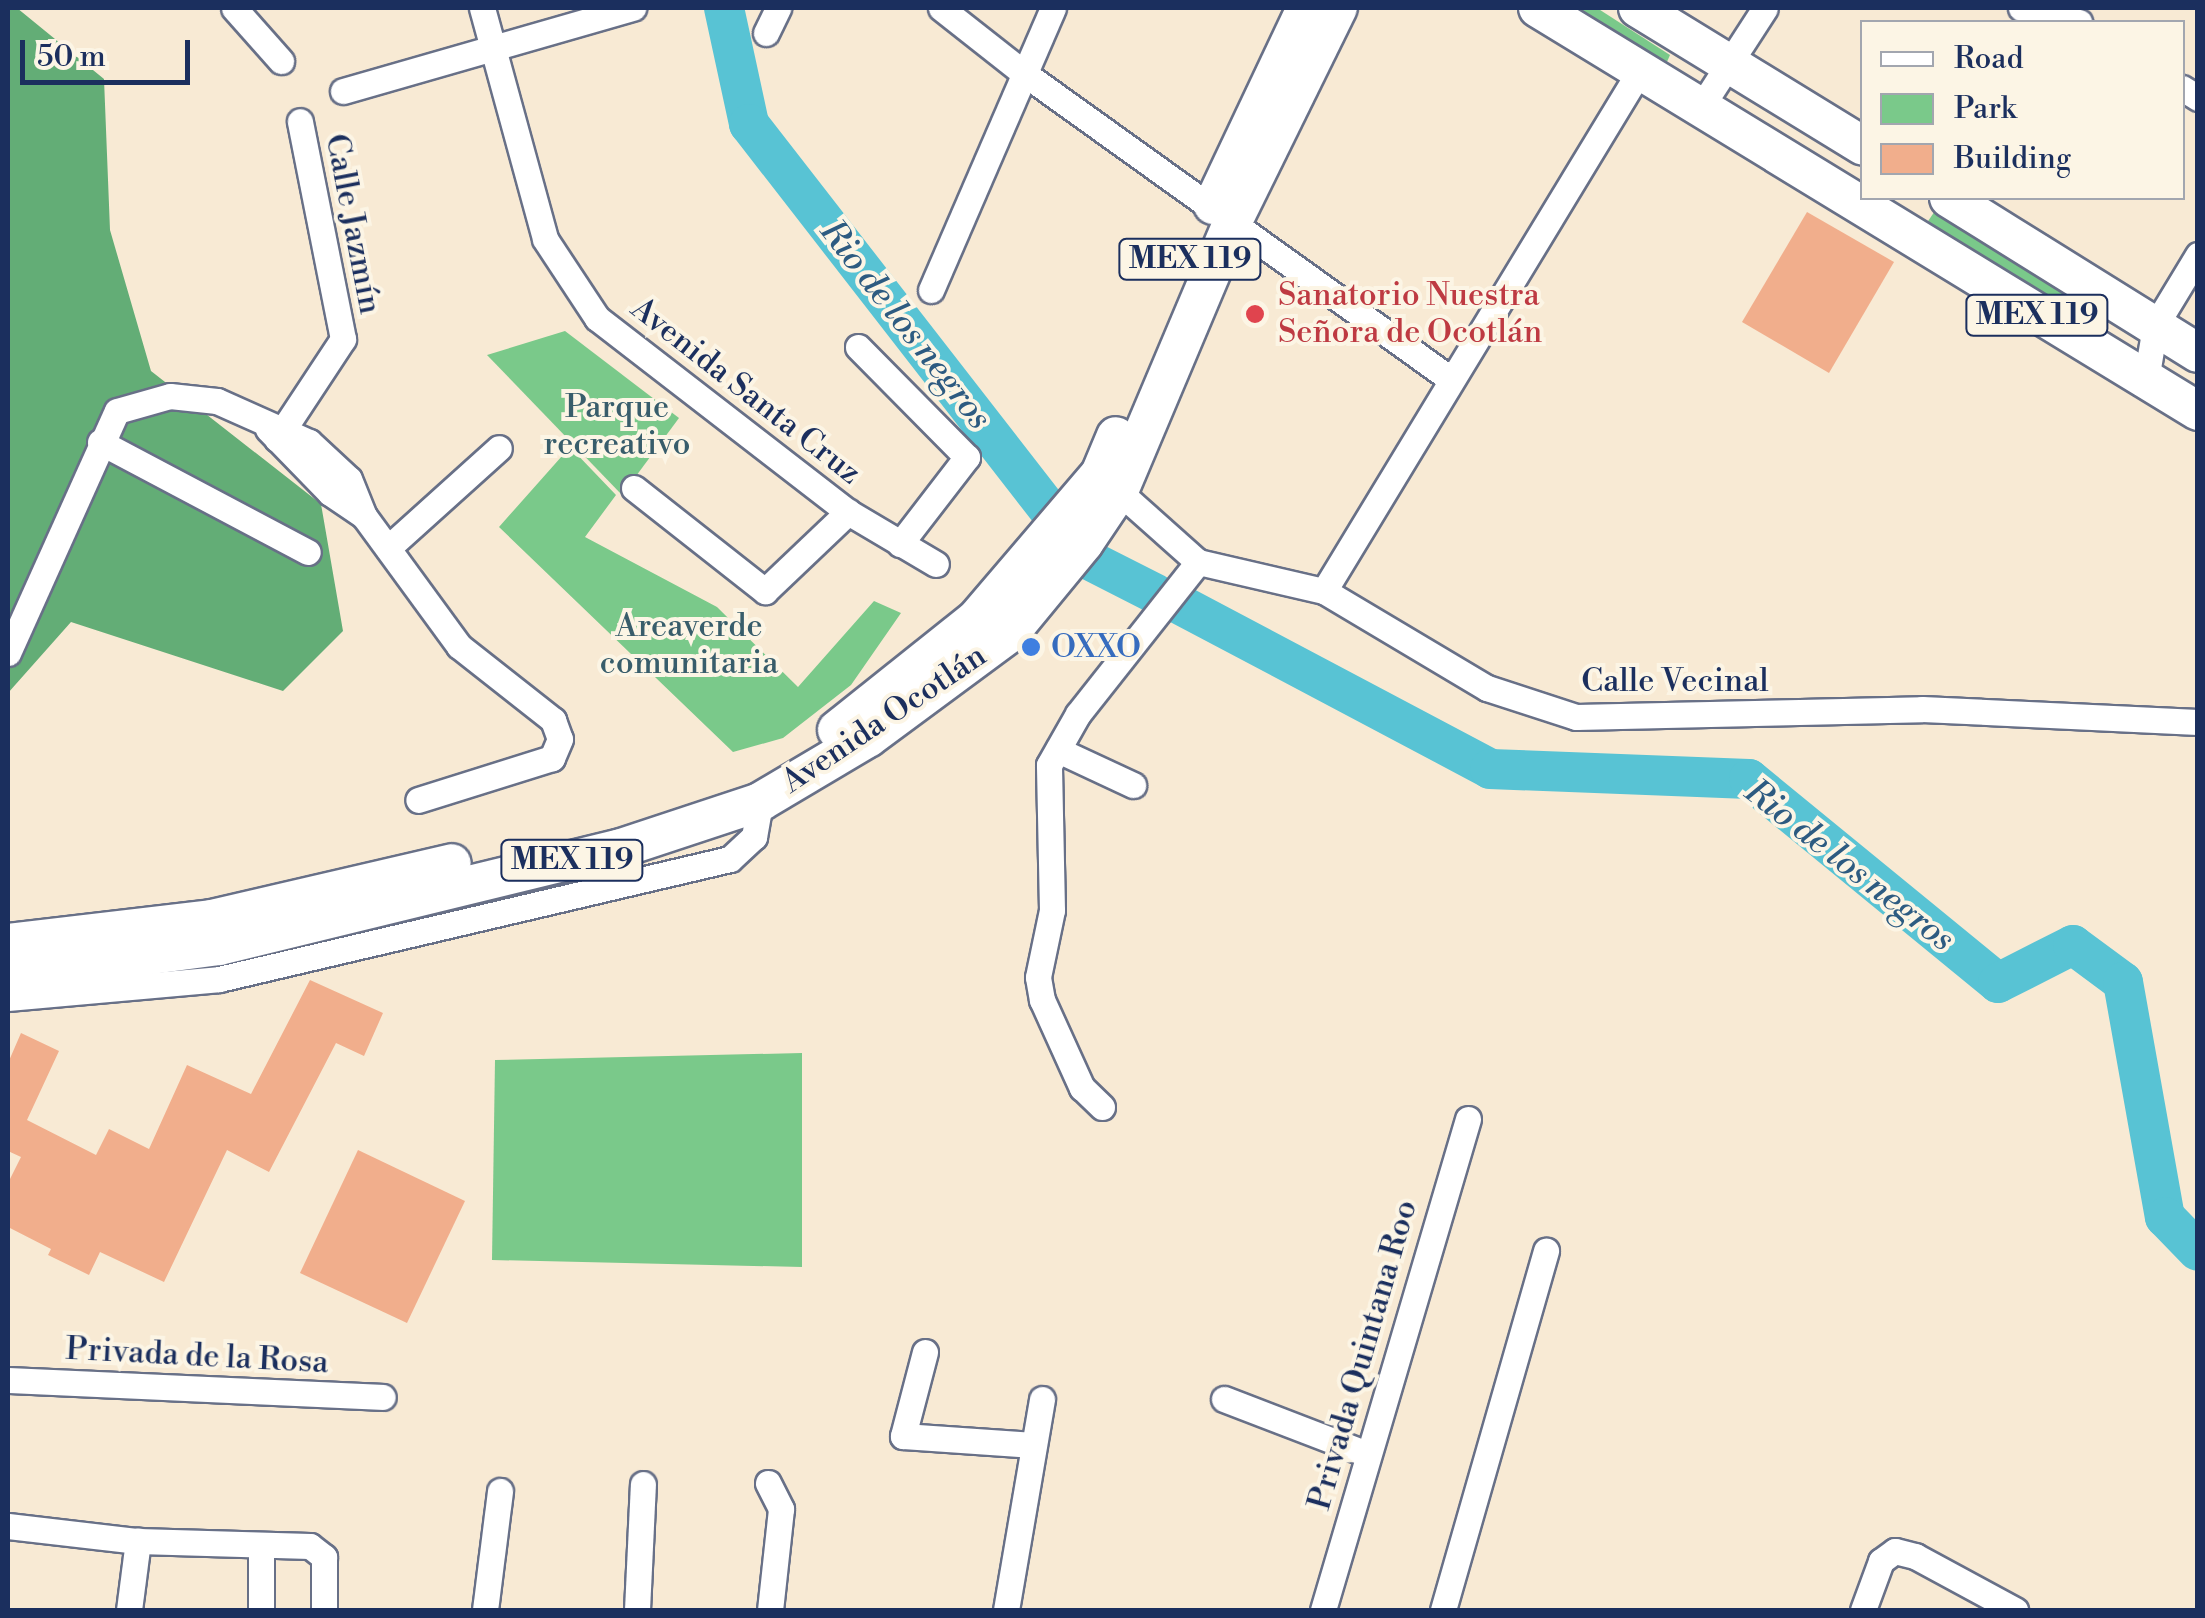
<!DOCTYPE html>
<html>
<head>
<meta charset="utf-8">
<style>
	body { margin:0 }
	#map { position:relative; width:2205px; height:1618px; overflow:hidden; background:#f8ead4; font-family:"Libre Bodoni",serif }
	div>[style] { position:absolute }
	.green>* { inset:0; background:#7ac98a }
	.forest>* { inset:0; background:#63ad76 }
	.river>* { height:40px; margin:-20px; padding:0 20px; transform-origin:20px; border-radius:20px; background:#58c3d4 }
	.building>* { inset:0; background:#f1ae8c }
	.roads { filter:drop-shadow(2px 0 #687087) drop-shadow(-2px 0 #687087) drop-shadow(0 2px #687087) drop-shadow(0 -2px #687087) }
	.street>* { height:25px; margin:-12.5px; padding:0 12.5px; transform-origin:12.5px; border-radius:12.5px; background:#fff }
	.primary>* { height:38px; margin:-19px; padding:0 19px; transform-origin:19px; border-radius:19px; background:#fff }
	.dots>* { width:28px; height:28px; translate:-50% -50%; box-sizing:border-box; border:5px solid #fcf5e5; border-radius:50% }
	span { translate:-50% -50%; white-space:nowrap; text-align:center; line-height:1.15; -webkit-text-stroke:8px #fcf5e5; paint-order:stroke }
	.shield-label span { padding:2px 8px; background:#fcf5e5; border:2px solid; border-radius:8px; -webkit-text-stroke-width:0 }
	.shield-label { font-size:30px; color:#1b2f5e; font-weight:700 }
	.street-label { font-size:32px; color:#1b2f5e }
	.health-label { font-size:32px; color:#be3a42 }
	.left { translate:0 -50%; text-align:left }
	.park-label { font-size:32px; color:#385d6b }
	.shop-label { font-size:32px; color:#366cbe }
	.water-label { font-size:35px; color:#2d5b81; font-style:italic }
	.frame { position:absolute; inset:0; border:10px solid #1b2f5e; pointer-events:none }
	.legend { position:absolute; left:1860px; top:20px; width:325px; height:180px; box-sizing:border-box; background:#fcf5e5; border:2px solid #a2a6af; margin:0; padding:12px 18px; list-style:none; font-size:30px; color:#1b2f5e }
	.legend li { display:flex; align-items:center; gap:20px; height:50px }
	.legend b { width:50px; border:2px solid #a2a6af }
	.scale { position:absolute; left:20px; top:40px; width:170px; height:45px; box-sizing:border-box; border:5px solid #1b2f5e; border-top:0; padding-left:12px; font-size:30px; line-height:35px; white-space:nowrap; color:#1b2f5e; -webkit-text-stroke:8px #fcf5e5; paint-order:stroke }
</style>
</head>
<body>
<div id="map">
	<div class="green">
		<div style="clip-path:polygon(1558px 8px,1597px 8px,1670px 55px,1663px 71px)"></div>
		<div style="clip-path:polygon(1937px 208px,2094px 303px,2083px 325px,1924px 227px)"></div>
		<div style="clip-path:polygon(565px 331px,679px 418px,622px 495px,487px 355px)"></div>
		<div style="clip-path:polygon(570px 447px,616px 495px,585px 537px,717px 607px,798px 687px,874px 601px,901px 613px,851px 685px,783px 738px,733px 752px,499px 527px)"></div>
		<div style="clip-path:polygon(802px 1053px,802px 1267px,492px 1260px,495px 1060px)"></div>
	</div>
	<div class="forest">
		<div style="clip-path:polygon(8px 8px,17px 8px,104px 79px,110px 230px,151px 371px,321px 504px,343px 631px,283px 691px,71px 622px,8px 693px)"></div>
	</div>
	<div class="river">
		<div style="left:724px;top:8px;width:119px;rotate:77.8deg"></div>
		<div style="left:749px;top:124px;width:551px;rotate:52.15deg"></div>
		<div style="left:1087px;top:559px;width:77px;rotate:26.9deg"></div>
		<div style="left:1179px;top:604px;width:352px;rotate:27.9deg"></div>
		<div style="left:1490px;top:769px;width:259px;rotate:2.2deg"></div>
		<div style="left:1749px;top:779px;width:322px;rotate:39.3deg"></div>
		<div style="left:1998px;top:983px;width:84px;rotate:-26.9deg"></div>
		<div style="left:2073px;top:945px;width:62px;rotate:36.5deg"></div>
		<div style="left:2123px;top:982px;width:239px;rotate:79.9deg"></div>
		<div style="left:2165px;top:1217px;width:47px;rotate:45.9deg"></div>
	</div>
	<div class="building">
		<div style="clip-path:polygon(1807px 212px,1894px 262px,1829px 373px,1742px 322px)"></div>
		<div style="clip-path:polygon(310px 980px,383px 1013px,364px 1056px,336px 1043px,269px 1172px,227px 1150px,164px 1282px,100px 1252px,89px 1275px,48px 1255px,51px 1249px,8px 1227px,8px 1183px,21px 1157px,8px 1151px,8px 1063px,21px 1033px,59px 1051px,27px 1120px,96px 1155px,109px 1129px,149px 1149px,187px 1065px,251px 1094px)"></div>
		<div style="clip-path:polygon(358px 1150px,465px 1201px,407px 1323px,300px 1273px)"></div>
	</div>
	<div class="roads">
		<div class="street">
			<div style="left:234px;top:8px;width:71px;rotate:48.4deg"></div>
			<div style="left:482px;top:8px;width:239px;rotate:74.7deg"></div>
			<div style="left:545px;top:239px;width:95px;rotate:56.6deg"></div>
			<div style="left:597px;top:318px;width:317px;rotate:37.7deg"></div>
			<div style="left:848px;top:512px;width:102px;rotate:30.6deg"></div>
			<div style="left:941px;top:8px;width:107px;rotate:38.2deg"></div>
			<div style="left:1025px;top:74px;width:522px;rotate:35.64deg"></div>
			<div style="left:2021px;top:8px;width:60px;rotate:13.6deg"></div>
			<div style="left:766px;top:33px;width:28px;rotate:-64deg"></div>
			<div style="left:2182px;top:88px;width:19px;rotate:32deg"></div>
			<div style="left:343px;top:91px;width:302px;rotate:-16deg"></div>
			<div style="left:1699px;top:110px;width:121px;rotate:-57.1deg"></div>
			<div style="left:931px;top:290px;width:307px;rotate:-66.6deg"></div>
			<div style="left:858px;top:347px;width:155px;rotate:45.3deg"></div>
			<div style="left:967px;top:457px;width:110px;rotate:127.6deg"></div>
			<div style="left:2146px;top:380px;width:55px;rotate:-80.5deg"></div>
			<div style="left:2155px;top:326px;width:83px;rotate:-58.8deg"></div>
			<div style="left:268px;top:429px;width:89px;rotate:45.9deg"></div>
			<div style="left:330px;top:493px;width:41px;rotate:34.1deg"></div>
			<div style="left:277px;top:439px;width:120px;rotate:-56.6deg"></div>
			<div style="left:343px;top:339px;width:222px;rotate:-101.2deg"></div>
			<div style="left:100px;top:442px;width:235px;rotate:27.9deg"></div>
			<div style="left:1107px;top:481px;width:122px;rotate:41.7deg"></div>
			<div style="left:1198px;top:562px;width:129px;rotate:13deg"></div>
			<div style="left:1324px;top:591px;width:190px;rotate:30.8deg"></div>
			<div style="left:1487px;top:688px;width:94px;rotate:18deg"></div>
			<div style="left:1576px;top:717px;width:346px;rotate:-1.3deg"></div>
			<div style="left:1922px;top:709px;width:276px;rotate:2.7deg"></div>
			<div style="left:634px;top:488px;width:167px;rotate:38.2deg"></div>
			<div style="left:765px;top:591px;width:115px;rotate:-43.6deg"></div>
			<div style="left:388px;top:548px;width:149px;rotate:-42deg"></div>
			<div style="left:1324px;top:591px;width:607px;rotate:-58.74deg"></div>
			<div style="left:8px;top:653px;width:265px;rotate:-65.8deg"></div>
			<div style="left:117px;top:411px;width:55px;rotate:-15.8deg"></div>
			<div style="left:170px;top:396px;width:47px;rotate:6.1deg"></div>
			<div style="left:217px;top:401px;width:101px;rotate:24deg"></div>
			<div style="left:309px;top:442px;width:54px;rotate:42.8deg"></div>
			<div style="left:349px;top:479px;width:40px;rotate:68deg"></div>
			<div style="left:364px;top:516px;width:161px;rotate:53.8deg"></div>
			<div style="left:459px;top:646px;width:120px;rotate:38.2deg"></div>
			<div style="left:553px;top:720px;width:20px;rotate:70deg"></div>
			<div style="left:560px;top:739px;width:21px;rotate:113deg"></div>
			<div style="left:552px;top:758px;width:140px;rotate:162.6deg"></div>
			<div style="left:1058px;top:750px;width:83px;rotate:25deg"></div>
			<div style="left:8px;top:998px;width:212px;rotate:-5.1deg"></div>
			<div style="left:219px;top:979px;width:525px;rotate:-13.22deg"></div>
			<div style="left:730px;top:859px;width:33px;rotate:-43deg"></div>
			<div style="left:754px;top:837px;width:36px;rotate:-80deg"></div>
			<div style="left:1102px;top:1107px;width:28px;rotate:-136deg"></div>
			<div style="left:1082px;top:1088px;width:97px;rotate:-114.4deg"></div>
			<div style="left:1042px;top:1000px;width:23px;rotate:-100deg"></div>
			<div style="left:1038px;top:977px;width:68px;rotate:-78.2deg"></div>
			<div style="left:1052px;top:910px;width:145px;rotate:-91.2deg"></div>
			<div style="left:1049px;top:765px;width:59px;rotate:-60.4deg"></div>
			<div style="left:1078px;top:714px;width:194px;rotate:-51.7deg"></div>
			<div style="left:925px;top:1352px;width:87px;rotate:104.7deg"></div>
			<div style="left:903px;top:1436px;width:131px;rotate:3.9deg"></div>
			<div style="left:8px;top:1380px;width:375px;rotate:2.6deg"></div>
			<div style="left:1224px;top:1399px;width:153px;rotate:21deg"></div>
			<div style="left:768px;top:1483px;width:29px;rotate:63deg"></div>
			<div style="left:781px;top:1509px;width:102px;rotate:96.2deg"></div>
			<div style="left:8px;top:1526px;width:131px;rotate:6.6deg"></div>
			<div style="left:138px;top:1541px;width:172px;rotate:1.7deg"></div>
			<div style="left:310px;top:1546px;width:18px;rotate:38deg"></div>
			<div style="left:324px;top:1557px;width:53px;rotate:90deg"></div>
			<div style="left:261px;top:1546px;width:64px;rotate:90deg"></div>
			<div style="left:129px;top:1610px;width:70px;rotate:-82.6deg"></div>
			<div style="left:485px;top:1610px;width:120px;rotate:-82.8deg"></div>
			<div style="left:637px;top:1610px;width:126px;rotate:-87.3deg"></div>
			<div style="left:1006px;top:1610px;width:214px;rotate:-80.3deg"></div>
			<div style="left:1323px;top:1610px;width:512px;rotate:-73.55deg"></div>
			<div style="left:1443px;top:1610px;width:374px;rotate:-74deg"></div>
			<div style="left:1863px;top:1610px;width:52px;rotate:-69.8deg"></div>
			<div style="left:1881px;top:1561px;width:17px;rotate:-36deg"></div>
			<div style="left:1895px;top:1551px;width:21px;rotate:14deg"></div>
			<div style="left:1915px;top:1556px;width:114px;rotate:28.4deg"></div>
		</div>
		<div class="primary">
			<div style="left:1538px;top:8px;width:773px;rotate:31.41deg"></div>
			<div style="left:1638px;top:8px;width:263px;rotate:31.5deg"></div>
			<div style="left:1949px;top:198px;width:293px;rotate:31.9deg"></div>
			<div style="left:1213px;top:205px;width:218px;rotate:-64.7deg"></div>
			<div style="left:837px;top:730px;width:178px;rotate:-38.6deg"></div>
			<div style="left:976px;top:619px;width:191px;rotate:-49.5deg"></div>
			<div style="left:1100px;top:474px;width:41px;rotate:-67.2deg"></div>
			<div style="left:8px;top:943px;width:205px;rotate:-6.7deg"></div>
			<div style="left:212px;top:919px;width:246px;rotate:-13.1deg"></div>
			<div style="left:8px;top:974px;width:213px;rotate:-7.6deg"></div>
			<div style="left:219px;top:946px;width:411px;rotate:-13.7deg"></div>
			<div style="left:618px;top:849px;width:150px;rotate:-18.3deg"></div>
			<div style="left:760px;top:802px;width:126px;rotate:-30.7deg"></div>
			<div style="left:868px;top:738px;width:177px;rotate:-36.5deg"></div>
			<div style="left:1010px;top:633px;width:117px;rotate:-50.6deg"></div>
			<div style="left:1084px;top:543px;width:63px;rotate:-56.1deg"></div>
			<div style="left:1119px;top:491px;width:291px;rotate:-67.1deg"></div>
			<div style="left:1232px;top:223px;width:240px;rotate:-63.8deg"></div>
		</div>
	</div>
	<div class="dots">
		<div style="left:1255px;top:314px;background:#e0444e"></div>
		<div style="left:1031px;top:647px;background:#3f7fe0"></div>
	</div>
	<div class="shield-label">
		<span style="left:1190px;top:259px">MEX 119</span>
		<span style="left:2037px;top:315px">MEX 119</span>
		<span style="left:572px;top:860px">MEX 119</span>
	</div>
	<div class="street-label">
		<span style="left:353px;top:224px;rotate:79deg">Calle Jazmín</span>
		<span style="left:746px;top:391px;rotate:38deg">Avenida Santa Cruz</span>
		<span style="left:1675px;top:681px">Calle Vecinal</span>
		<span style="left:884px;top:719px;rotate:-34deg">Avenida Ocotlán</span>
		<span style="left:1363px;top:1355px;rotate:-74deg">Privada Quintana Roo</span>
		<span style="left:197px;top:1356px;rotate:3deg">Privada de la Rosa</span>
	</div>
	<div class="health-label">
		<span class="left" style="left:1278px;top:314px">Sanatorio Nuestra<br>Señora de Ocotlán</span>
	</div>
	<div class="park-label">
		<span style="left:617px;top:426px">Parque<br>recreativo</span>
		<span style="left:689px;top:645px">Areaverde<br>comunitaria</span>
	</div>
	<div class="shop-label">
		<span class="left" style="left:1051px;top:647px">OXXO</span>
	</div>
	<div class="water-label">
		<span style="left:905px;top:325px;rotate:52deg">Rio de los negros</span>
		<span style="left:1849px;top:866px;rotate:38deg">Rio de los negros</span>
	</div>
	<div class="frame"></div>
	<ul class="legend">
	<li><b style="height:12px;background:#fff"></b>Road</li>
	<li><b style="height:28px;background:#7ac98a"></b>Park</li>
	<li><b style="height:28px;background:#f1ae8c"></b>Building</li>
	</ul>
	<div class="scale">50 m</div>
</div>
</body>
</html>
